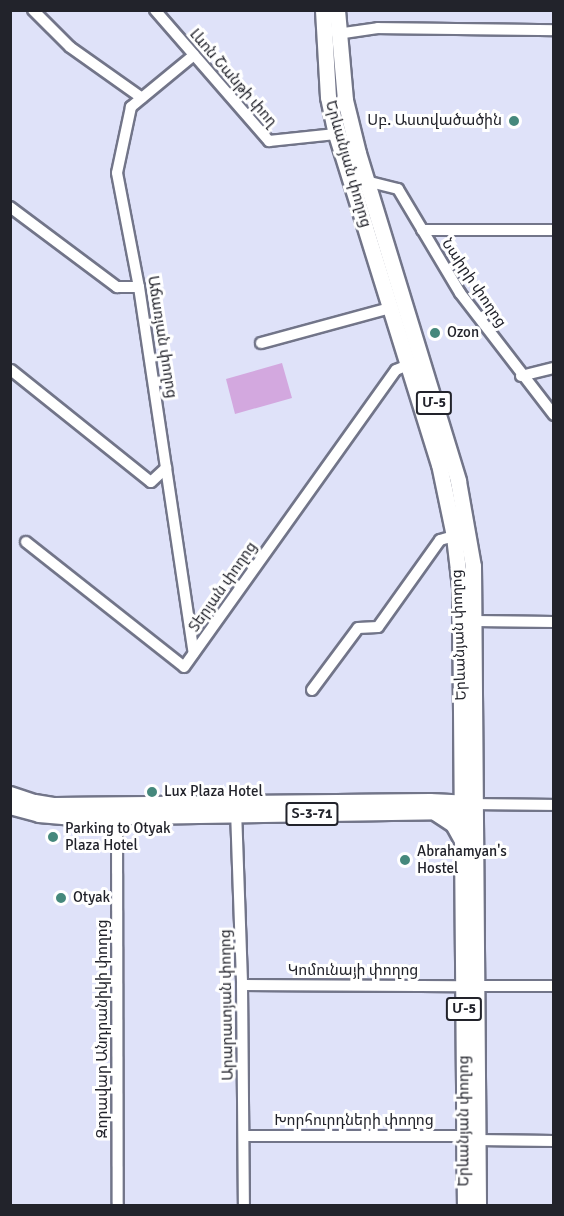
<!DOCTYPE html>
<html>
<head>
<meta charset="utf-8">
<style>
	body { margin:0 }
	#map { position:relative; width:564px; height:1216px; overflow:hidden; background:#dfe2f9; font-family:Signika,"Noto Sans Armenian",sans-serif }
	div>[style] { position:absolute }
	.green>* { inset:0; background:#d3a8df }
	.roads { filter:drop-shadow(2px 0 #727589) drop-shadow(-2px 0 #727589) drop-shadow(0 2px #727589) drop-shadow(0 -2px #727589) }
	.minor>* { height:10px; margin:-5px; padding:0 5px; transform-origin:5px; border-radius:5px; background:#fff }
	.major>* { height:14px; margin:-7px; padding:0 7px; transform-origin:7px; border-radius:7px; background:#fff }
	.highway>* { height:15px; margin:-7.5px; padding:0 7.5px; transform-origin:7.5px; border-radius:7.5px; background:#fff }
	.dots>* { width:16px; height:16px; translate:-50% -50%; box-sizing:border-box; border:3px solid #fff; border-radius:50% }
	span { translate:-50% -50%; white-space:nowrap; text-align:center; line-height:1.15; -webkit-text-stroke:6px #fff; paint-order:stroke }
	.shield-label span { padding:2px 4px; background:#fff; border:2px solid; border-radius:4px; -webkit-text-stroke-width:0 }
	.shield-label { font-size:14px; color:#22232b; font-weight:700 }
	.street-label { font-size:15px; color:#22232b }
	.poi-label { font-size:15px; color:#22232b }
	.right { translate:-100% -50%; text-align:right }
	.left { translate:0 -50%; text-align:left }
	.frame { position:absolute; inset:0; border:12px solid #22232b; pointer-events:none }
</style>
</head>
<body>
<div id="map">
	<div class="green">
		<div style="clip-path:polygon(282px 363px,292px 398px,235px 414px,226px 379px)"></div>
	</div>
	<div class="roads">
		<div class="minor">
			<div style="left:33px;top:10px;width:52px;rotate:45deg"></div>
			<div style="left:70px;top:47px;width:88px;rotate:35.3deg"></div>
			<div style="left:155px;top:10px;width:174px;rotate:49deg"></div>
			<div style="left:269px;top:141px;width:67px;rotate:-6deg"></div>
			<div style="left:337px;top:34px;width:41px;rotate:-8.3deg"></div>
			<div style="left:378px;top:28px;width:176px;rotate:0.7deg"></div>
			<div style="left:194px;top:55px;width:82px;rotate:140.5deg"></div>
			<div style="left:131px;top:107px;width:67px;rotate:102deg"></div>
			<div style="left:117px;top:173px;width:116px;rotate:79.1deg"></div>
			<div style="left:139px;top:287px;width:370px;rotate:81.5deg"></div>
			<div style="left:366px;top:181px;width:33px;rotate:14deg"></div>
			<div style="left:398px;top:189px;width:121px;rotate:59.2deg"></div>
			<div style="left:460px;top:293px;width:154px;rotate:52.4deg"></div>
			<div style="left:10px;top:207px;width:134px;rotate:36.8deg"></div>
			<div style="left:117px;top:287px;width:22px"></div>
			<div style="left:422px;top:230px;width:132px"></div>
			<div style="left:261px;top:343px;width:134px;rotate:-15.2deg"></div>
			<div style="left:11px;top:370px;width:179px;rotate:38.7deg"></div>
			<div style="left:151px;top:482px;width:21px;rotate:-43deg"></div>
			<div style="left:521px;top:376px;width:34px;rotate:-14deg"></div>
			<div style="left:26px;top:542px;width:201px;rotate:38.3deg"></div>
			<div style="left:184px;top:667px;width:365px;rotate:-54.5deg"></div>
			<div style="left:396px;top:370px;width:13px;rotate:-23deg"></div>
			<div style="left:475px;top:621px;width:79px;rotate:0.7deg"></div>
			<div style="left:312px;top:690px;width:77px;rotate:-53.4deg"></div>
			<div style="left:358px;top:628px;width:20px;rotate:-3deg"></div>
			<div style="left:378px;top:627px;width:107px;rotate:-54.5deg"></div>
			<div style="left:440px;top:540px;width:15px;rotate:-16deg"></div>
			<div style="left:474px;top:804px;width:80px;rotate:0.7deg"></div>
			<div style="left:236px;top:810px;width:175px;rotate:88deg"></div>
			<div style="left:242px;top:985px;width:221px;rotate:89.5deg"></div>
			<div style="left:117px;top:817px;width:389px;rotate:89.9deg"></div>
			<div style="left:242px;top:985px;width:222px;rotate:0.3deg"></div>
			<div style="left:476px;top:986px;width:78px"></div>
			<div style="left:245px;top:1136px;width:219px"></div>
			<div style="left:477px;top:1140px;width:77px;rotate:0.7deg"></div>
		</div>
		<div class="major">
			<div style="left:10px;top:794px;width:26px;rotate:18deg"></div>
			<div style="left:35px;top:802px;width:20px;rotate:9deg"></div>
			<div style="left:55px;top:805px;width:375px;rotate:-0.6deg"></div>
			<div style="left:430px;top:801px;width:42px;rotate:2.7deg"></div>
			<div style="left:10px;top:807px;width:30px;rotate:15deg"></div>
			<div style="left:39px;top:815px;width:32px;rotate:5deg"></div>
			<div style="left:71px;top:818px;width:401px;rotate:-0.9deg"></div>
		</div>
		<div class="highway">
			<div style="left:323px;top:10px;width:87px;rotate:86.7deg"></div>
			<div style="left:328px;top:97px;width:38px;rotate:78deg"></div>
			<div style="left:336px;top:134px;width:346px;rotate:72.7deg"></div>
			<div style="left:439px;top:464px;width:74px;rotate:78.2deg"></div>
			<div style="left:454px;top:536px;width:51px;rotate:83.3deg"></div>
			<div style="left:460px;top:587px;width:619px;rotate:89.54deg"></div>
			<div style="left:337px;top:10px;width:90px;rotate:84.9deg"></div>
			<div style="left:345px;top:100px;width:55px;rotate:76.2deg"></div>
			<div style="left:358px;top:153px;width:343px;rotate:73deg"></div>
			<div style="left:458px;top:481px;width:86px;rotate:80deg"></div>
			<div style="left:473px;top:566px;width:640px;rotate:89.55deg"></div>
			<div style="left:436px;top:813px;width:20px;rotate:33deg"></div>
			<div style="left:453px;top:824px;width:18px;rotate:61deg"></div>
		</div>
	</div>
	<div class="dots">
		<div style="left:514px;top:121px;background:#45887c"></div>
		<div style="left:435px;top:333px;background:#45887c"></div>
		<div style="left:152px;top:792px;background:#45887c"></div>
		<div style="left:53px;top:837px;background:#45887c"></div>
		<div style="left:405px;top:860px;background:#45887c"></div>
		<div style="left:61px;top:898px;background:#45887c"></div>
	</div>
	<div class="shield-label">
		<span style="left:434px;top:403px">Մ-5</span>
		<span style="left:312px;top:814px">Տ-3-71</span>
		<span style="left:464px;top:1009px">Մ-5</span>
	</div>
	<div class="street-label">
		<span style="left:233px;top:78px;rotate:49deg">Լևոն Շանթի փող</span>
		<span style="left:348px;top:164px;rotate:74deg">Երևանյան փողոց</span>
		<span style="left:474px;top:283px;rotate:56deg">Նաիրի փողոց</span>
		<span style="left:162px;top:337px;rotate:81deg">Աճառյան փողոց</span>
		<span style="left:223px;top:587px;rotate:-55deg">Տերյան փողոց</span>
		<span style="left:459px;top:635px;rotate:-92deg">Երևանյան փողոց</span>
		<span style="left:353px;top:971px">Կոմունայի փողոց</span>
		<span style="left:227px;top:1005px;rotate:-91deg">Արարատյան փողոց</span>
		<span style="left:103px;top:1029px;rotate:-90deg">Զորավար Անդրանիկի փողոց</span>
		<span style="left:354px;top:1121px">Խորհուրդների փողոց</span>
		<span style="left:464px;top:1121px;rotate:-90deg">Երևանյան փողոց</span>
	</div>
	<div class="poi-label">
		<span class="right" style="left:502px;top:121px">Սբ. Աստվածածին</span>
		<span class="left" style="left:447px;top:333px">Ozon</span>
		<span class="left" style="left:164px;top:792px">Lux Plaza Hotel</span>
		<span class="left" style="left:65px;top:837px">Parking to Otyak<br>Plaza Hotel</span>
		<span class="left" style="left:417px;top:860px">Abrahamyan's<br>Hostel</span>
		<span class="left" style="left:73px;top:898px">Otyak</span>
	</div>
	<div class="frame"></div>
</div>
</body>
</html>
